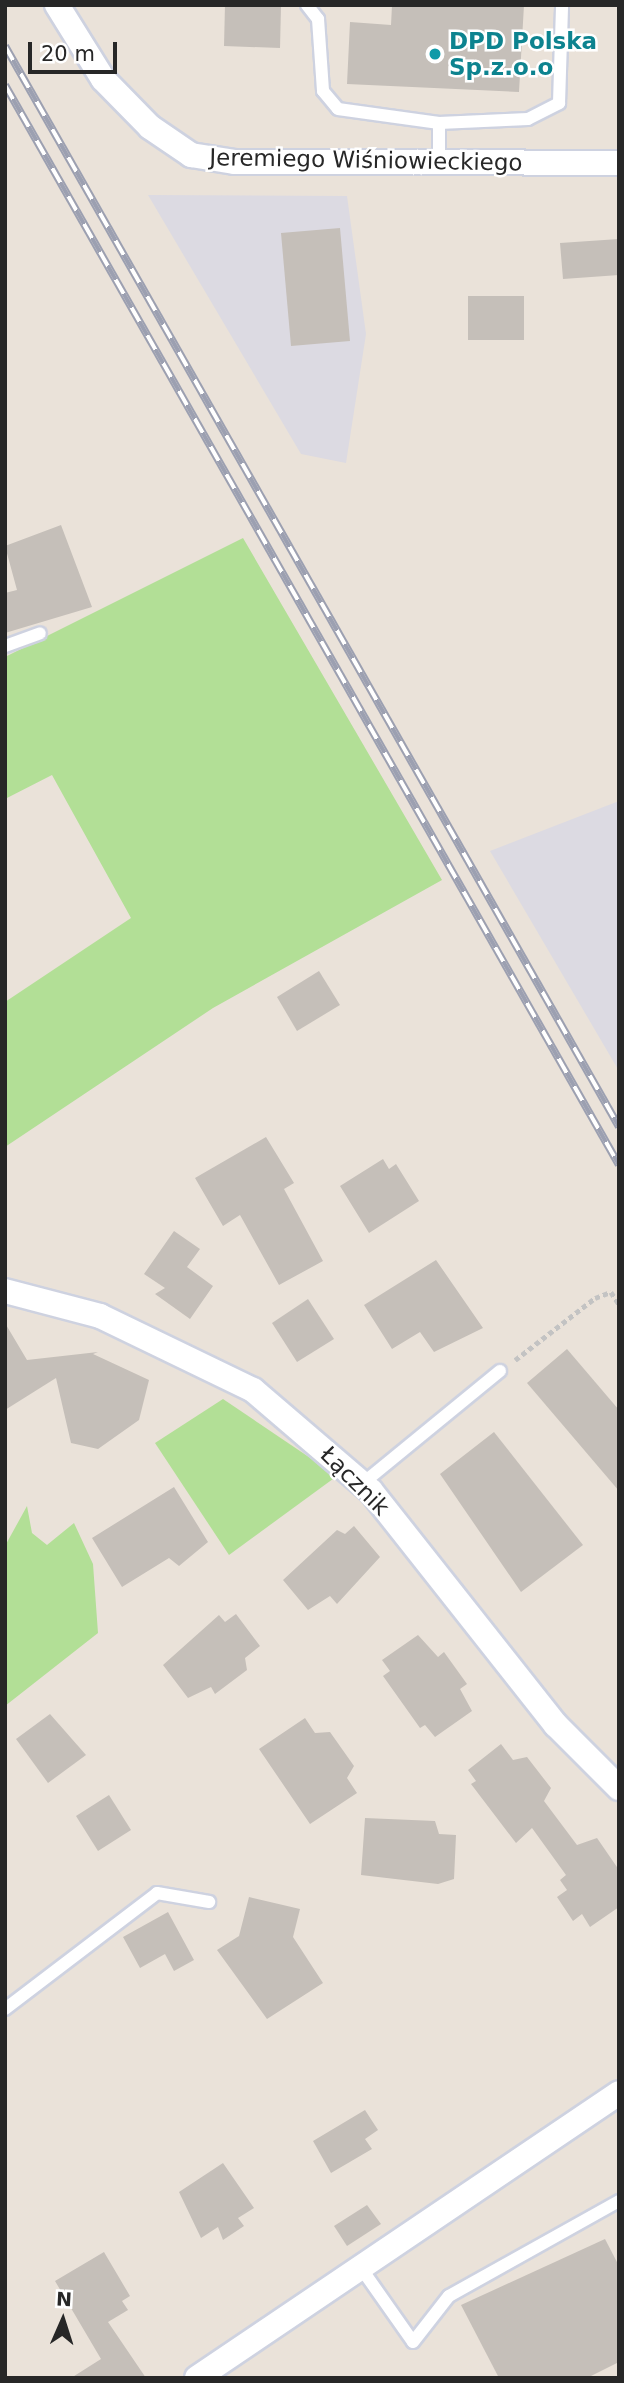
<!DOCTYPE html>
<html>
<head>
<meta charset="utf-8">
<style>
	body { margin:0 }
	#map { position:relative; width:624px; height:2383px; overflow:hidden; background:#eae2d9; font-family:"DejaVu Sans",sans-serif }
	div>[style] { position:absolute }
	.industrial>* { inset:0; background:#dcdae2 }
	.green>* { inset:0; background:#b2df96 }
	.building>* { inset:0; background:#c5bfb9 }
	.path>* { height:4.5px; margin-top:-2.25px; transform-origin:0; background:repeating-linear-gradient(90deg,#c3c3c3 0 5px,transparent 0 8.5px) }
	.roads { filter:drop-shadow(2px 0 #ced2e0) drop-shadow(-2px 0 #ced2e0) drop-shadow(0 2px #ced2e0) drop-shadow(0 -2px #ced2e0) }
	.service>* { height:12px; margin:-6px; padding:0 6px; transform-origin:6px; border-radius:6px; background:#fff }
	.minor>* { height:24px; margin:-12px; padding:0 12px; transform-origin:12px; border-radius:12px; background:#fff }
	.rail>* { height:8px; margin-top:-4px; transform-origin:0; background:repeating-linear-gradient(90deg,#fff 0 16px,#9ca0b1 0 32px); box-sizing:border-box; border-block:2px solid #9ca0b1 }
	.dots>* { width:19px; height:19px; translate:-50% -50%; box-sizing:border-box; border:4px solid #fff; border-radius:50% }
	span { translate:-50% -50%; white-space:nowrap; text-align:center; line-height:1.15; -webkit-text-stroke:5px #fff; paint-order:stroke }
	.culture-label { font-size:23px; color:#0d838f; font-weight:700 }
	.left { translate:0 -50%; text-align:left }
	.street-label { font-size:23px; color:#272727 }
	.frame { position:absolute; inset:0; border:7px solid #272727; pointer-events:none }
	.north { position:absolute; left:28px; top:2285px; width:70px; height:70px; -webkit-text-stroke:5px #fff; paint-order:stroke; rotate:3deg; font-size:19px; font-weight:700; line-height:28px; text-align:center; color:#272727 }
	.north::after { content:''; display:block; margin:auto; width:24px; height:32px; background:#272727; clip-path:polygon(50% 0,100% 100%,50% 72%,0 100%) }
	.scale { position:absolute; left:28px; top:42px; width:89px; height:32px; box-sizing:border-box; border:4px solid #272727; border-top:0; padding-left:9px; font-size:21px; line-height:24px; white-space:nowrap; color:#272727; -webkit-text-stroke:5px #fff; paint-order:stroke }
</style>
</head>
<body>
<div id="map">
	<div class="industrial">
		<div style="clip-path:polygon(148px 195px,347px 196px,366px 334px,346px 463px,301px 454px)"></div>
		<div style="clip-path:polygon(619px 801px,619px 1071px,490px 851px)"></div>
	</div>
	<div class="green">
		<div style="clip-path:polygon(243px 538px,442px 880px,213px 1008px,5px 1147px,5px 1002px,131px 918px,52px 775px,5px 799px,5px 657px)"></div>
		<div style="clip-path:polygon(223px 1399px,337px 1476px,229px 1555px,155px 1443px)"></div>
		<div style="clip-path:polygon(27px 1506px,32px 1533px,47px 1545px,74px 1523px,93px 1564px,98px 1633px,5px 1706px,5px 1546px)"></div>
	</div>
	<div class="building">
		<div style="clip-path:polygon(225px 5px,281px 6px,280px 48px,224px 46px)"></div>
		<div style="clip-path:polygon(392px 5px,524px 5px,519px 92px,347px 84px,350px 22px,391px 25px)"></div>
		<div style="clip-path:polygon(340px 228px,350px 341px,291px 346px,281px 233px)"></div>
		<div style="clip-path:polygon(619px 239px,619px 275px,563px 279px,560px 243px)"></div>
		<div style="clip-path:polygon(468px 296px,524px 296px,524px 340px,468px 340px)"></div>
		<div style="clip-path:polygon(61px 525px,92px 607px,5px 633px,5px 593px,17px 590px,5px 546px)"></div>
		<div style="clip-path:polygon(319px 971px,340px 1005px,297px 1031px,277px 997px)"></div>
		<div style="clip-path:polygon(266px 1137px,294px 1183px,284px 1189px,323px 1261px,279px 1285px,240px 1215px,223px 1226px,195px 1178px)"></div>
		<div style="clip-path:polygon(383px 1159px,389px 1169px,396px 1164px,419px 1201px,369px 1233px,340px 1186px)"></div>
		<div style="clip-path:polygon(174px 1231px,200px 1249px,187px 1267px,213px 1286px,190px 1319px,155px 1294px,165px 1288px,144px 1274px)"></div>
		<div style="clip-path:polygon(436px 1260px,483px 1328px,434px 1352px,420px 1332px,392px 1349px,364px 1305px)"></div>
		<div style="clip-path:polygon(308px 1299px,334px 1339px,297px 1362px,272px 1323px)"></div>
		<div style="clip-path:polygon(5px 1323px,27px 1360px,98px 1352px,93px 1354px,149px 1380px,139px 1420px,98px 1449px,71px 1443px,56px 1378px,5px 1410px)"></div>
		<div style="clip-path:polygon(567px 1349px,619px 1410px,619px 1491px,527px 1383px)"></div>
		<div style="clip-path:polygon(494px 1432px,583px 1545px,521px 1592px,440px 1474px)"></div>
		<div style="clip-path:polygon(174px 1487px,208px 1542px,179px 1566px,169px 1558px,122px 1587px,92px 1538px)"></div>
		<div style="clip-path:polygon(354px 1526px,380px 1557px,337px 1604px,330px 1596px,308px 1610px,283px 1580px,337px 1530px,345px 1534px)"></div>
		<div style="clip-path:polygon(236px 1614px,260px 1646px,245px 1658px,247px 1670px,215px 1694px,211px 1687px,188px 1698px,163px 1665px,219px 1615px,225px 1622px)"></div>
		<div style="clip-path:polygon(418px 1635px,438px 1657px,444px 1652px,467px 1684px,460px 1689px,472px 1711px,435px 1737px,425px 1725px,420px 1728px,383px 1676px,390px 1671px,382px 1660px)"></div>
		<div style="clip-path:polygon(50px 1714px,86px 1755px,48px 1783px,16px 1739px)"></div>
		<div style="clip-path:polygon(305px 1718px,315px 1733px,330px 1732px,354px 1766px,347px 1778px,357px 1793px,310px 1824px,259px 1749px)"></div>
		<div style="clip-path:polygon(501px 1744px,513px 1760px,527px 1757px,551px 1788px,544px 1801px,577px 1845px,597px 1838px,619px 1870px,619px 1907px,590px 1927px,582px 1914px,573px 1921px,557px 1897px,567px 1890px,560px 1880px,566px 1875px,532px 1828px,516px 1843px,471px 1784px,476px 1781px,468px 1770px)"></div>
		<div style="clip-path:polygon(109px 1795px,131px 1830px,98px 1851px,76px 1816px)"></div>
		<div style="clip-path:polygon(365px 1818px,435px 1821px,439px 1834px,456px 1835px,454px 1879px,438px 1884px,361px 1875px)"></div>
		<div style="clip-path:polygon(249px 1897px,300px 1909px,293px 1937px,323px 1983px,267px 2019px,217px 1950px,239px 1936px)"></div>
		<div style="clip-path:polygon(168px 1912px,194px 1960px,174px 1971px,165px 1954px,140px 1968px,123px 1937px)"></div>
		<div style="clip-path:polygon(365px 2110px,378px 2130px,365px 2139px,372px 2149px,331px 2173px,313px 2141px)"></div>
		<div style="clip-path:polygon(223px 2163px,254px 2208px,238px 2218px,244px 2226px,223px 2240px,218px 2227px,201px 2238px,179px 2192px)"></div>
		<div style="clip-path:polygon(367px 2205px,381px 2224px,347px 2246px,334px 2226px)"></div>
		<div style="clip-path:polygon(605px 2239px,619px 2266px,619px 2362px,587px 2378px,499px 2378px,461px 2305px)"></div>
		<div style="clip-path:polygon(104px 2252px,130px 2296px,122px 2301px,128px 2310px,108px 2322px,146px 2378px,71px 2378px,101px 2359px,55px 2281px)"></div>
	</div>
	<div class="path">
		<div style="left:515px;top:1360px;width:101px;rotate:-37.8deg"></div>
		<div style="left:595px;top:1298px;width:17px;rotate:-21deg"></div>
		<div style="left:611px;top:1292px;width:14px;rotate:56deg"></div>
	</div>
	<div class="roads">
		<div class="service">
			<div style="left:307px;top:5px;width:18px;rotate:52deg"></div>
			<div style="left:318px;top:19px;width:72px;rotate:86deg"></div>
			<div style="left:323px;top:91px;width:23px;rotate:50deg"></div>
			<div style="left:338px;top:109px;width:102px;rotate:7.9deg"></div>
			<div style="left:439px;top:123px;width:40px;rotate:90deg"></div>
			<div style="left:439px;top:123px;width:89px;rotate:-2.6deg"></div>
			<div style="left:528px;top:119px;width:35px;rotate:-27deg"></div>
			<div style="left:559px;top:103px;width:98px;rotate:-88.2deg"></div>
			<div style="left:5px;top:646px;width:37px;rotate:-20deg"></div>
			<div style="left:363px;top:1483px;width:177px;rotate:-39.3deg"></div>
			<div style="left:5px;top:2009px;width:191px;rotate:-37.3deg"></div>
			<div style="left:157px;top:1893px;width:53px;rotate:9.8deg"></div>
			<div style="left:361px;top:2268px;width:90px;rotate:54.9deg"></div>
			<div style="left:413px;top:2342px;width:58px;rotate:-52deg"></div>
			<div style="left:449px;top:2296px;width:195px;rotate:-29.2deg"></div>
		</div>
		<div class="minor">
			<div style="left:57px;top:5px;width:87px;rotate:58.1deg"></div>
			<div style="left:103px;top:79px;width:67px;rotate:45.6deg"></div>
			<div style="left:150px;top:127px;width:50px;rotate:34.3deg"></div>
			<div style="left:191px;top:155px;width:45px;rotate:9deg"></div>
			<div style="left:235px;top:162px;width:384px;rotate:0.1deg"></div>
			<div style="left:5px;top:1291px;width:98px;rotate:14.7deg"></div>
			<div style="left:100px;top:1316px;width:170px;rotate:25.8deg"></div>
			<div style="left:253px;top:1390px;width:155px;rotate:40.6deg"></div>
			<div style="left:371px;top:1491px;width:298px;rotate:51.7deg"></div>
			<div style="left:556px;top:1725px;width:89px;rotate:45deg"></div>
			<div style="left:197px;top:2378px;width:509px;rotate:-34.03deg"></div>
		</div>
	</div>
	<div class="rail">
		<div style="left:5px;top:46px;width:1243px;rotate:60.4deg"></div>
		<div style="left:5px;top:85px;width:1242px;rotate:60.38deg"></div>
	</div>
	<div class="dots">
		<div style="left:435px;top:54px;background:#0f9aa8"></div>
	</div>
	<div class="culture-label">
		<span class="left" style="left:449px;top:54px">DPD Polska<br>Sp.z.o.o</span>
	</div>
	<div class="street-label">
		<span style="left:366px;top:160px;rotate:1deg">Jeremiego Wiśniowieckiego</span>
		<span style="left:355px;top:1481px;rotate:45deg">Łącznik</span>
	</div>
	<div class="frame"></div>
	<div class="north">N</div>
	<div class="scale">20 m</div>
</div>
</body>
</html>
